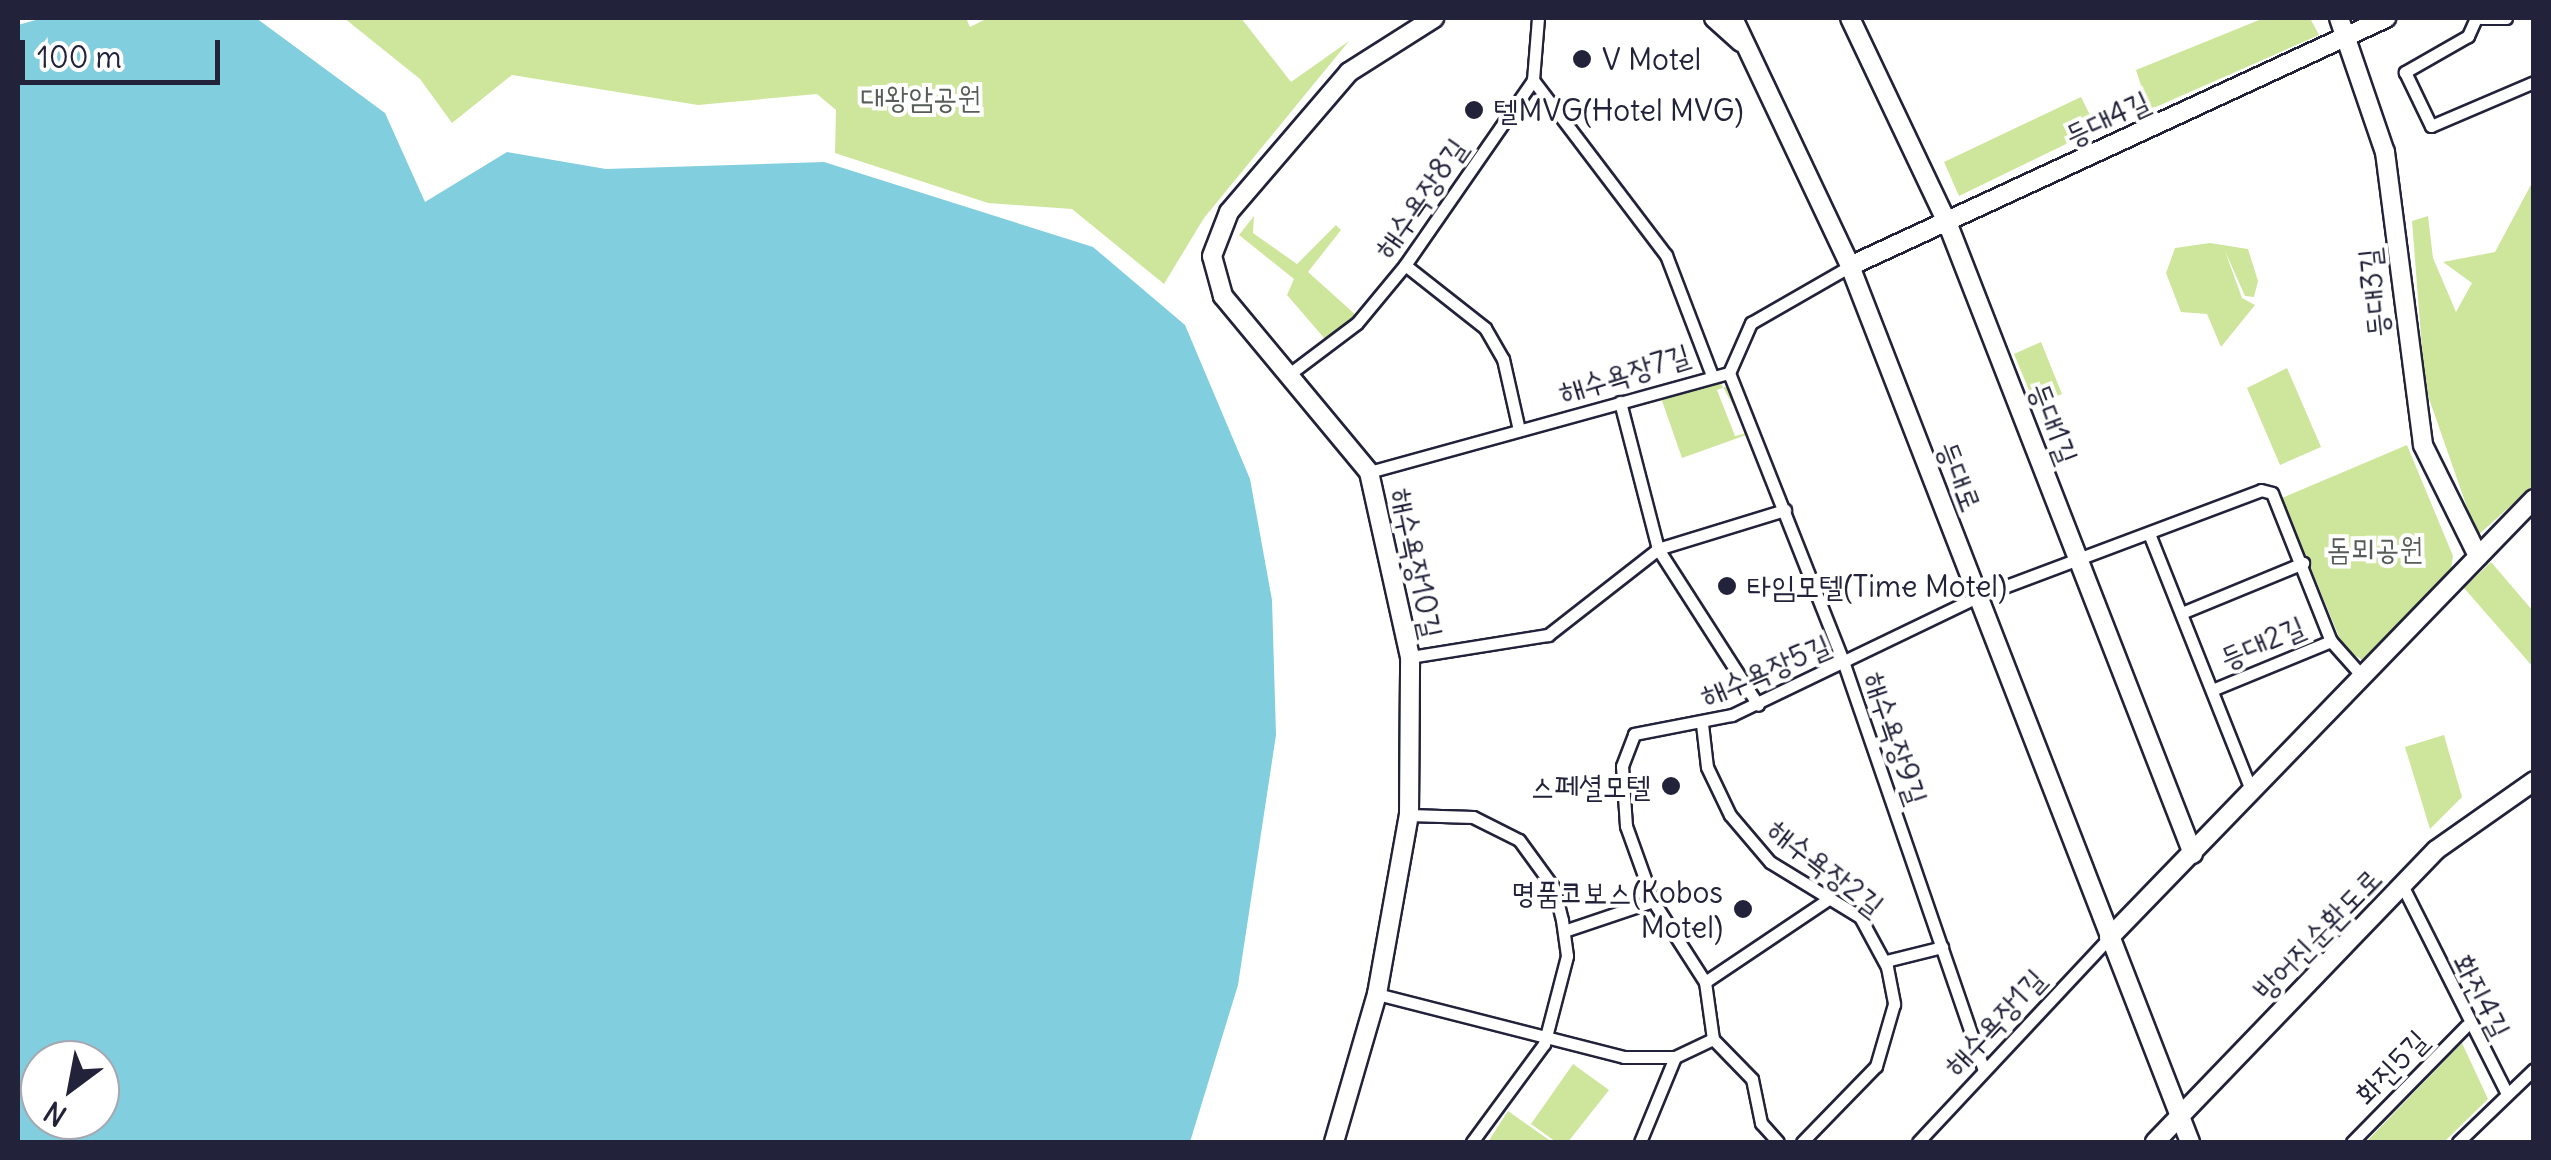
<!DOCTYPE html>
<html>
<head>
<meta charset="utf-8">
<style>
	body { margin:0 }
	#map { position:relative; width:2551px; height:1160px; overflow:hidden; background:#fff; font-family:Delius,"Poor Story",sans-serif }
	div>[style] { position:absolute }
	.green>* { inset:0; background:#cee69b }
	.water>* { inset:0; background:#80cede }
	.roads { filter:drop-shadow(2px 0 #22223b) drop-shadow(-2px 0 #22223b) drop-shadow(0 2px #22223b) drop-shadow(0 -2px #22223b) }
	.street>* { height:11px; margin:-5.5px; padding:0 5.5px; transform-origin:5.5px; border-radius:5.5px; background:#fff }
	.secondary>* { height:18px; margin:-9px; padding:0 9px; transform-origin:9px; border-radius:9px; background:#fff }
	.dots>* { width:28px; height:28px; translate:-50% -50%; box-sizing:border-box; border:5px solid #fff; border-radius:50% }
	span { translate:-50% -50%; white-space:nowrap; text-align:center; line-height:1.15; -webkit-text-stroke:8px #fff; paint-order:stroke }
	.poi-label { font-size:30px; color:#22223b }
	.left { translate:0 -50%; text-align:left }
	.right { translate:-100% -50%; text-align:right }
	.park-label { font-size:30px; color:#565d58 }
	.street-label { font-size:30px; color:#22223b }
	.frame { position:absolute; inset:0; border:20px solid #22223b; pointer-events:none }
	.north { position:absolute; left:20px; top:1040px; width:100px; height:100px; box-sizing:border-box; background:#fff; border:2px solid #a7a7b1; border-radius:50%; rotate:212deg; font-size:28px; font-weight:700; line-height:40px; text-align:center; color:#22223b }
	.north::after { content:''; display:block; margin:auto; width:35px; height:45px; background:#22223b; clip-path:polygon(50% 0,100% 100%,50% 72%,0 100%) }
	.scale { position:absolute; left:20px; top:40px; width:200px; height:45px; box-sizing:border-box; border:5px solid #22223b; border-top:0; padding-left:12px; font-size:30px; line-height:35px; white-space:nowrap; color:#22223b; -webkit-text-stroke:8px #fff; paint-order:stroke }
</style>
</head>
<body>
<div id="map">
	<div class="green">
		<div style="clip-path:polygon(344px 18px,966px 18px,970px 27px,988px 18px,1241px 18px,1291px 82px,1349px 41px,1204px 218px,1164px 284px,1072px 209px,988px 203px,835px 153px,836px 110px,817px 94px,698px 105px,512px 75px,452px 123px,420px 79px)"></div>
		<div style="clip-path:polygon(2264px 18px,2310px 18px,2319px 35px,2149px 110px,2136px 70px)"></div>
		<div style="clip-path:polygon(2081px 97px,2097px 129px,1959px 196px,1944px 162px)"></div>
		<div style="clip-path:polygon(2533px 181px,2533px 486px,2477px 536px,2425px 387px,2412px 221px,2428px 216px,2433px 258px,2456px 312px,2472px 283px,2443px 262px,2495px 252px)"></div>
		<div style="clip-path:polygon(1254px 216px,1253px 233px,1297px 264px,1336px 225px,1341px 230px,1308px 272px,1357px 316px,1325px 339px,1287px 295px,1294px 279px,1239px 235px)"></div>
		<div style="clip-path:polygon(2210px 243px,2248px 249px,2258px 281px,2254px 297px,2245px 296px,2225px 251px,2242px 298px,2255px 305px,2221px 347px,2207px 314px,2181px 312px,2166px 273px,2175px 248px)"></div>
		<div style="clip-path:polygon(2041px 342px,2062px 394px,2035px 405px,2014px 354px)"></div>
		<div style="clip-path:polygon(2287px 368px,2321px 447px,2280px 465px,2247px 388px)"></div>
		<div style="clip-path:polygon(evenodd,1719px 380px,1749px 434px,1682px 458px,1661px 398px,1719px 380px,1728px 386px,1747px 433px,1735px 436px,1717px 390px,1728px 386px)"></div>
		<div style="clip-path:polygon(2407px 445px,2453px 556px,2450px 576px,2369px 664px,2344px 649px,2282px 498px)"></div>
		<div style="clip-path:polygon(2491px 562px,2533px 611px,2533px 667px,2464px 588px)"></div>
		<div style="clip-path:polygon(2444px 735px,2462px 797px,2430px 829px,2405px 747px)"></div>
		<div style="clip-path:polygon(2462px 1043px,2488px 1099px,2444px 1142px,2366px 1142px)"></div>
		<div style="clip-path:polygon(1573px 1064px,1609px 1090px,1568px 1142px,1556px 1142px,1531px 1124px)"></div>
		<div style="clip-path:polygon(1508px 1111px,1552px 1142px,1488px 1142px)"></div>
	</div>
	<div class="water">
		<div style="clip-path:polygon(evenodd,43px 18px,256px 18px,385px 113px,425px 202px,507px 152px,606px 169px,824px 162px,1093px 247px,1185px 325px,1250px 479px,1272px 600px,1276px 735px,1238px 985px,1190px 1142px,18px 1142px,18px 25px,43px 18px,40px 1060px,100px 1060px,100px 1120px,40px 1120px,40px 1060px)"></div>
	</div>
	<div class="roads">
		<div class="street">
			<div style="left:2476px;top:18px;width:20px;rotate:114deg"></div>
			<div style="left:2468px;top:36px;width:73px;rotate:150.3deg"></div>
			<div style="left:2405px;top:72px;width:60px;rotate:64.3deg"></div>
			<div style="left:2431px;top:126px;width:112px;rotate:-23.1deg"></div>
			<div style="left:2481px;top:18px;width:25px"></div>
			<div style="left:1533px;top:80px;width:220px;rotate:52.8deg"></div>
			<div style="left:1666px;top:255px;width:126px;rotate:69.1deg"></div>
			<div style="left:1405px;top:265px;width:102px;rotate:38.2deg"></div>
			<div style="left:1485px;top:328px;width:36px;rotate:60deg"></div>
			<div style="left:1503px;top:359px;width:73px;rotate:77.3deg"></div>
			<div style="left:1729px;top:373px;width:313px;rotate:68.4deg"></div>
			<div style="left:1844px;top:664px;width:427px;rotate:71deg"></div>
			<div style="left:1288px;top:375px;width:86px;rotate:-37deg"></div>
			<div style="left:1357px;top:323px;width:75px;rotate:-50.4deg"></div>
			<div style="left:1405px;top:265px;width:225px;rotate:-55.3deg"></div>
			<div style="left:1533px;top:80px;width:62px;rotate:-85.4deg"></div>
			<div style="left:1620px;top:402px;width:152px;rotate:75.5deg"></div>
			<div style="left:1658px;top:549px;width:185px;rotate:57.3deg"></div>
			<div style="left:1369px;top:472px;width:373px;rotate:-15.4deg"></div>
			<div style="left:1729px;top:373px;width:55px;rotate:-66.3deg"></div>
			<div style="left:1751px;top:323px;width:114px;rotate:-29.9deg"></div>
			<div style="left:2150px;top:536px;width:276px;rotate:68.3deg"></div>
			<div style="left:2184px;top:612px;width:129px;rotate:-22.4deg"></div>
			<div style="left:1410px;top:657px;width:140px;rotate:-9.1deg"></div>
			<div style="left:1548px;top:635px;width:140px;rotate:-38deg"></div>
			<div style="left:1658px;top:549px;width:133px;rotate:-17.1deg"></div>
			<div style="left:2212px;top:690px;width:129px;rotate:-22.4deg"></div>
			<div style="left:1702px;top:724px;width:43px;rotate:83.4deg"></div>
			<div style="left:1707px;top:767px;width:53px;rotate:64.4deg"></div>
			<div style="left:1730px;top:815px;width:62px;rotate:49.6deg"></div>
			<div style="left:1770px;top:862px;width:105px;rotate:31.4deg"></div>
			<div style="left:1860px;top:917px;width:57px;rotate:61.6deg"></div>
			<div style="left:1887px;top:967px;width:38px;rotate:79deg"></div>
			<div style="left:1894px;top:1004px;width:65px;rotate:106.2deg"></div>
			<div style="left:1876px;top:1066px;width:106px;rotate:134.2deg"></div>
			<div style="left:1409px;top:815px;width:64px;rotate:1.8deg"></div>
			<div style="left:1473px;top:817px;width:51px;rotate:26.6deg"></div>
			<div style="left:1519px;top:840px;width:59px;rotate:53.9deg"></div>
			<div style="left:1554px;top:888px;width:33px;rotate:76deg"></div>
			<div style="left:1562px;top:920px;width:36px;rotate:82deg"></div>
			<div style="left:1567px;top:956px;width:91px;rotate:104.6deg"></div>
			<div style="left:1544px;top:1044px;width:122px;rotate:126.3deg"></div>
			<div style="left:2402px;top:885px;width:234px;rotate:63.3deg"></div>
			<div style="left:1564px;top:931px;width:94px;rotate:-18.6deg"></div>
			<div style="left:1886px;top:961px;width:58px;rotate:-14deg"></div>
			<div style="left:1705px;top:982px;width:147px;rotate:-33.9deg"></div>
			<div style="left:1377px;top:994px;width:255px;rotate:14.3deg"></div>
			<div style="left:1624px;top:1057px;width:51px"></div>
			<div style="left:1675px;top:1057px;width:42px;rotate:-25.3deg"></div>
			<div style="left:1713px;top:1039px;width:58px;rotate:-98deg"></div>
			<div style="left:1705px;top:982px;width:96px;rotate:-122.7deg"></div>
			<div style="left:1653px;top:901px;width:80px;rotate:-109.8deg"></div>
			<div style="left:1626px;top:826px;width:60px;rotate:-93.8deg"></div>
			<div style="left:1622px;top:766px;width:34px;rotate:-69deg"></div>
			<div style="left:1634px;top:734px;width:100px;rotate:-11deg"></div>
			<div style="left:1732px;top:715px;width:272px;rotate:-25.7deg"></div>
			<div style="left:1977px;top:597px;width:303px;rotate:-20.6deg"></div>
			<div style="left:2261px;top:490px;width:11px;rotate:15deg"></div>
			<div style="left:2272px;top:493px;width:159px;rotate:68.3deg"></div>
			<div style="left:2331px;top:641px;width:48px;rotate:48.4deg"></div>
			<div style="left:1713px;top:1039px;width:56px;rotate:45.7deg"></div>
			<div style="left:1752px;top:1079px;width:45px;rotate:78.4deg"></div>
			<div style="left:1761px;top:1123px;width:25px;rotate:48deg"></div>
			<div style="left:1640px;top:1142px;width:92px;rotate:-67.6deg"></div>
			<div style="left:1918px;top:1142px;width:279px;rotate:-46.9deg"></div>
			<div style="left:2352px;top:1142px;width:163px;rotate:-45.5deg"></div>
			<div style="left:2458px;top:1142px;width:105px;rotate:-43.8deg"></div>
		</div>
		<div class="secondary">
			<div style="left:1714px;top:18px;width:36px;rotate:42deg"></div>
			<div style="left:1733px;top:18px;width:274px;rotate:64.7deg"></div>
			<div style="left:1850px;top:266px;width:940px;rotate:68.79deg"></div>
			<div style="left:1850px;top:18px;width:226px;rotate:64.6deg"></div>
			<div style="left:1947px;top:222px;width:678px;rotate:68.73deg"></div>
			<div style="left:2339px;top:18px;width:142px;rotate:71.1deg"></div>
			<div style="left:2385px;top:152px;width:295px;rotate:82.6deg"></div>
			<div style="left:2423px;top:445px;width:124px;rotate:63.6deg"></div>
			<div style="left:1850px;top:266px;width:591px;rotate:-24.83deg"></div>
			<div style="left:2109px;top:938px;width:611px;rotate:-45.93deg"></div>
			<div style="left:1334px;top:1142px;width:154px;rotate:-73.8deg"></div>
			<div style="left:1377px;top:994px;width:182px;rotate:-79.9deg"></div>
			<div style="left:1409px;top:815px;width:158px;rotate:-89.6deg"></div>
			<div style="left:1410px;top:657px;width:189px;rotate:-102.5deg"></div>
			<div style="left:1369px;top:472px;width:229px;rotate:-129.7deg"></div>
			<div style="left:1223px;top:296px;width:41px;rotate:-105.4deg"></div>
			<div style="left:1212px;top:256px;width:47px;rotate:-68.9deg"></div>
			<div style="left:1229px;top:212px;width:184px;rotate:-49.4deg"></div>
			<div style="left:1349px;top:72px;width:101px;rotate:-32.4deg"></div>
			<div style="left:2155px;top:1142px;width:405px;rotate:-46.1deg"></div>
			<div style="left:2436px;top:850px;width:120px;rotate:-35.1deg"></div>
		</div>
	</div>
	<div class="dots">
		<div style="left:1582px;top:59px;background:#22223b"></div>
		<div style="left:1474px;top:110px;background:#22223b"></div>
		<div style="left:1727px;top:586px;background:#22223b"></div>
		<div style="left:1671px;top:786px;background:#22223b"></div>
		<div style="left:1743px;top:909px;background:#22223b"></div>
	</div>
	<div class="poi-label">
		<span class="left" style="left:1602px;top:59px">V Motel</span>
		<span class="left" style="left:1494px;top:110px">텔MVG(Hotel MVG)</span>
		<span class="left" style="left:1747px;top:586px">타임모텔(Time Motel)</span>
		<span class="right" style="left:1651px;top:786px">스페셜모텔</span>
		<span class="right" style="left:1723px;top:909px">명품코보스(Kobos<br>Motel)</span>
	</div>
	<div class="park-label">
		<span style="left:921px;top:97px">대왕암공원</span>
		<span style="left:2375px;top:548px">돔뫼공원</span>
	</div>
	<div class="street-label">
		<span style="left:2107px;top:118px;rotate:-25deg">등대4길</span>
		<span style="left:1420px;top:198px;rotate:-55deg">해수욕장8길</span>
		<span style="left:2373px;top:293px;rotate:-96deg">등대3길</span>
		<span style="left:1624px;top:373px;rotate:-17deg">해수욕장7길</span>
		<span style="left:2054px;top:423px;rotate:69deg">등대1길</span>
		<span style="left:1960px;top:476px;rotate:69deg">등대로</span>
		<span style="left:1417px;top:563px;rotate:78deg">해수욕장10길</span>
		<span style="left:2262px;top:642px;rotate:-23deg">등대2길</span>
		<span style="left:1765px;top:670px;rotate:-23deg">해수욕장5길</span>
		<span style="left:1896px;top:738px;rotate:71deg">해수욕장9길</span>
		<span style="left:1826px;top:867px;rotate:38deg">해수욕장2길</span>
		<span style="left:2317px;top:934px;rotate:-46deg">방어진순환도로</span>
		<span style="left:2482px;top:996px;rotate:63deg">화진4길</span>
		<span style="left:1994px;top:1022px;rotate:-47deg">해수욕장1길</span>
		<span style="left:2391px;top:1067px;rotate:-46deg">화진5길</span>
	</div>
	<div class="frame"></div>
	<div class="north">N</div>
	<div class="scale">100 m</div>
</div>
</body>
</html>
